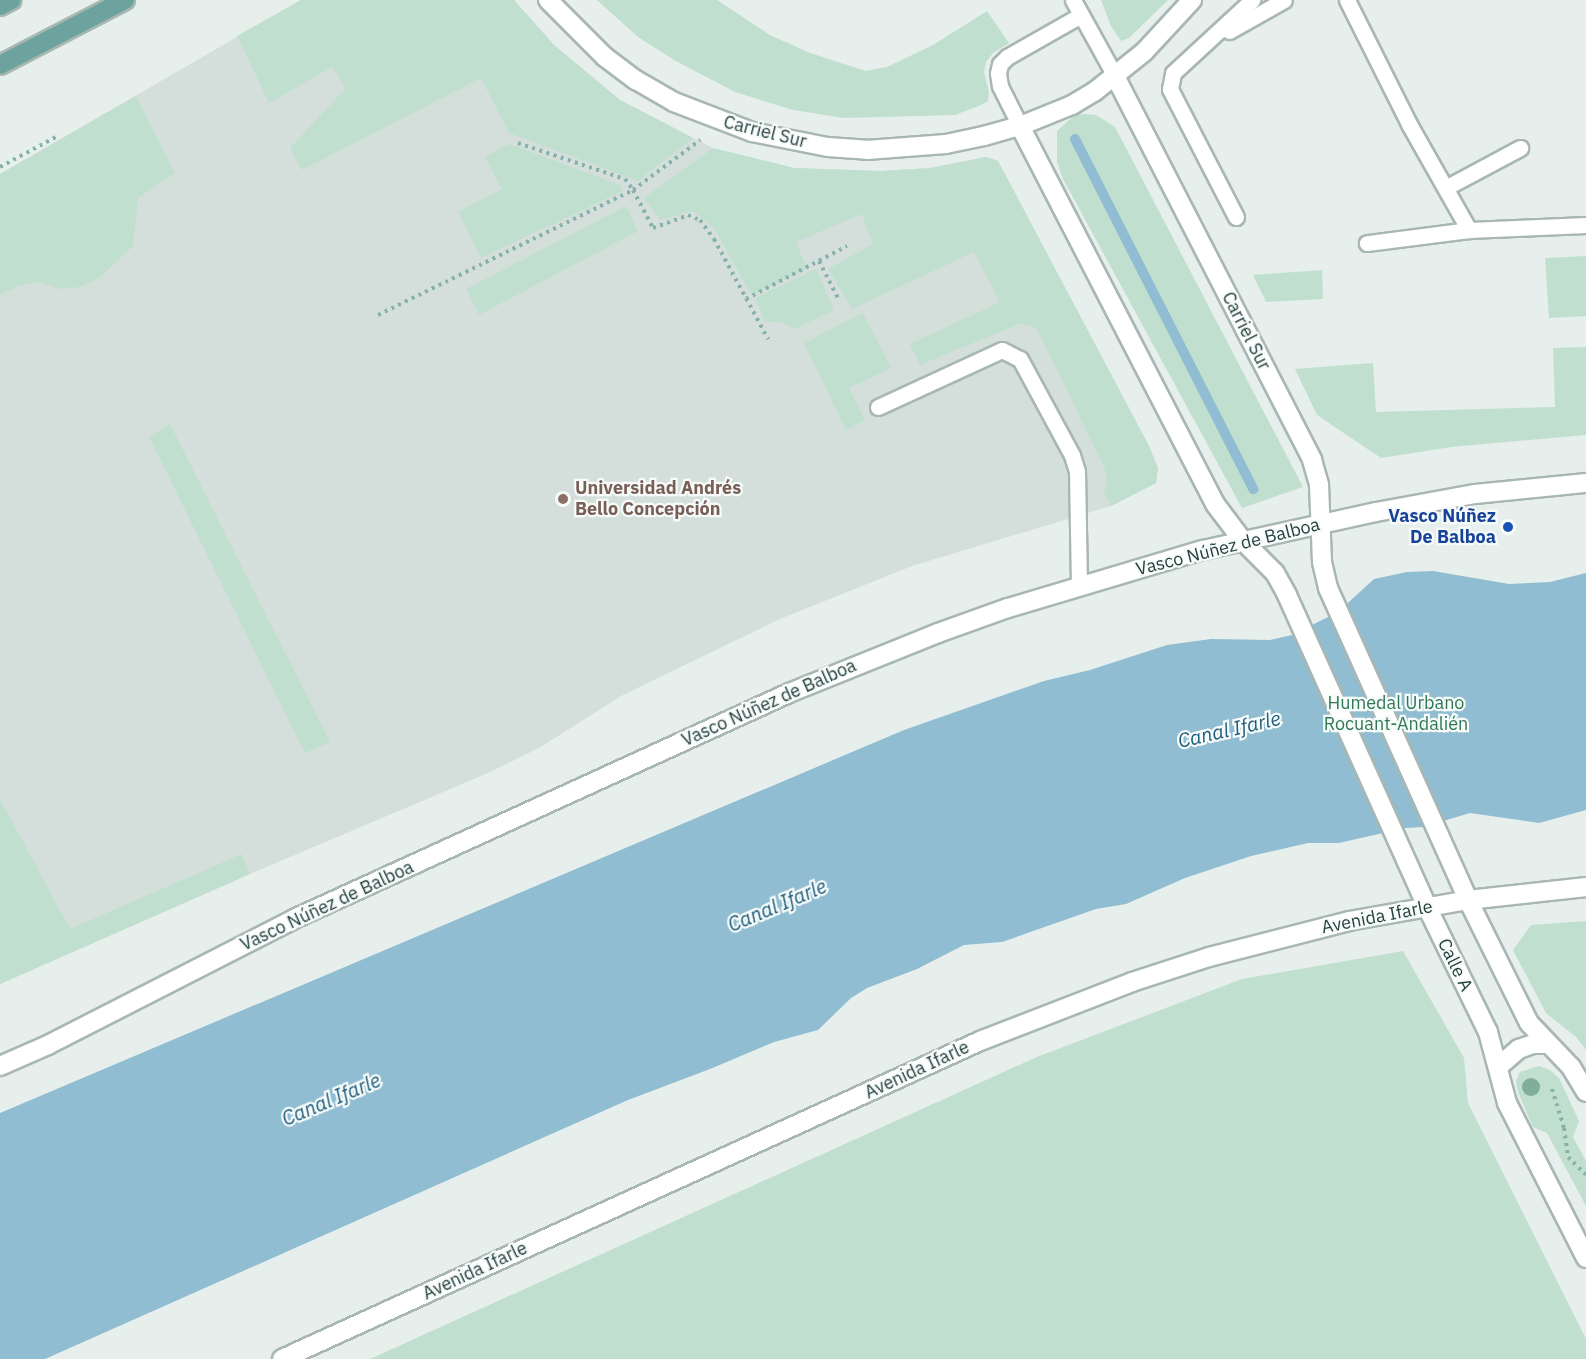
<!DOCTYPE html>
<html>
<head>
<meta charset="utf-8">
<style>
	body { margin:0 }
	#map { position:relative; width:1586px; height:1359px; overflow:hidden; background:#e6efec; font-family:"IBM Plex Sans",sans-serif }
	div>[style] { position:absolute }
	.built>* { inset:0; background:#d4dfdc }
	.green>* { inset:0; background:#c0dfce }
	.water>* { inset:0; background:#90bdd2 }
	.stream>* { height:10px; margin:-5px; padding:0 5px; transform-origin:5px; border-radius:5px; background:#90bdd2 }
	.path>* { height:4px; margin-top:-2px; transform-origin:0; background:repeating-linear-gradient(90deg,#87b2ab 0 3px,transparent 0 7.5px) }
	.roads { filter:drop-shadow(2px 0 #a8b7b4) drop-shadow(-2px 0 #a8b7b4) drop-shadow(0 2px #a8b7b4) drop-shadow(0 -2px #a8b7b4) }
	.service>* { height:15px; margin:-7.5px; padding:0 7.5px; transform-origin:7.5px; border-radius:7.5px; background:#fff }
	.minor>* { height:18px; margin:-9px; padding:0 9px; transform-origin:9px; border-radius:9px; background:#fff }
	.tertiary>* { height:18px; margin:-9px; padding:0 9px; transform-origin:9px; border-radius:9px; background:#fff }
	.primary>* { height:18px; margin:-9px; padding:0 9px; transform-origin:9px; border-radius:9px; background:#6ca39e }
	.trees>* { width:18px; height:18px; margin:-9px; border-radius:50%; background:#81ae9a }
	.dots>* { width:16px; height:16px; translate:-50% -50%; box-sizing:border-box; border:3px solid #f7fbfa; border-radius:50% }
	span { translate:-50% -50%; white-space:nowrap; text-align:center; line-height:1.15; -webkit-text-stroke:4.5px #f7fbfa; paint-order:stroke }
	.street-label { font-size:18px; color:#25413e }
	.education-label { font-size:18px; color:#785e54; font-weight:700 }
	.left { translate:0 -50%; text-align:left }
	.transit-label { font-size:18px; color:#164399; font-weight:700 }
	.right { translate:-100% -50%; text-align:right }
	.park-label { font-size:18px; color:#2f7857 }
	.water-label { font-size:20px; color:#1f5e7d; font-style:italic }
</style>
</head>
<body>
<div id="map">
	<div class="built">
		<div style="clip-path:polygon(301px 0,514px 0,554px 45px,620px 100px,713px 148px,794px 168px,881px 171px,930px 168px,986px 157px,998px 161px,1149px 446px,1158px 468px,1156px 483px,1111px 506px,912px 566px,780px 619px,623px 695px,539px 748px,486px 774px,250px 874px,0 984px,0 174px)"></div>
	</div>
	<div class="green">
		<div style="clip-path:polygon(301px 0,514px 0,554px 45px,620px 100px,693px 138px,638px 181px,509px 133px,481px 78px,302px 170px,290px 148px,346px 88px,332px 67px,269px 103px,237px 36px)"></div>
		<div style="clip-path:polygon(597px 0,717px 0,770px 35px,810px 53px,866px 71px,887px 67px,933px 45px,987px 11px,1009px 43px,993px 53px,986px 62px,984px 72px,989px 92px,988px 101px,981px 105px,955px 115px,844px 118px,793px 110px,735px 92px,674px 60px,638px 37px)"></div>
		<div style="clip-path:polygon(1101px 0,1168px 0,1129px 38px,1121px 41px,1111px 26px)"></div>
		<div style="clip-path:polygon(136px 96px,175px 173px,138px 198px,133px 246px,99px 278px,80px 287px,60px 289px,39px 282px,16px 287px,0 295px,0 174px)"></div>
		<div style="clip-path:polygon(1084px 114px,1096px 115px,1115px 127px,1303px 487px,1242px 508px,1063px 179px,1057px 162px,1057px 131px,1075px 115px)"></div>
		<div style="clip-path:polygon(509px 144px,620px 185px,623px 191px,481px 258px,458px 212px,502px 189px,485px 157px)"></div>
		<div style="clip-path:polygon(713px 148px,794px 168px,881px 171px,930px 168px,986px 157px,998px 161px,1149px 446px,1158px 468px,1156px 483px,1111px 506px,1104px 494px,1107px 485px,1105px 469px,1042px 339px,1037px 330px,1030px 325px,1019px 324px,920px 365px,910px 344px,1000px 302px,974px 252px,852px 309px,828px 269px,873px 244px,862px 214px,796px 242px,807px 269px,752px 296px,714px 228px,693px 211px,660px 220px,644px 198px)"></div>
		<div style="clip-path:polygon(626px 206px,638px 231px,479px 315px,466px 289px)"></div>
		<div style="clip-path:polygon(1586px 256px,1586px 316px,1549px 318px,1545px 258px)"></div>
		<div style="clip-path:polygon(816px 269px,834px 310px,795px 329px,782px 322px,765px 322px,755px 298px)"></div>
		<div style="clip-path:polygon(1322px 270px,1323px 299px,1266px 302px,1253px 275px)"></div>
		<div style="clip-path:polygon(863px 313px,891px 368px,849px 388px,865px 420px,846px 430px,804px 343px)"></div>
		<div style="clip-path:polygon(1586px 347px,1586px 435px,1451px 447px,1381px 458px,1317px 415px,1295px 369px,1373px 363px,1376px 412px,1555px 407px,1553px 348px)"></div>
		<div style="clip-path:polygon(170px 424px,330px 742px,305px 753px,149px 437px)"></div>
		<div style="clip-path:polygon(0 799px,70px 929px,242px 854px,250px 874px,0 984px)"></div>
		<div style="clip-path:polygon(1586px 921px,1586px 1050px,1576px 1037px,1546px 1013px,1513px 950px,1531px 925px)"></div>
		<div style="clip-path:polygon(1403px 951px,1464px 1058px,1468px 1103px,1586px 1339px,1586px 1359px,370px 1359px,1037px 1057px,1242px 979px)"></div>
		<div style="clip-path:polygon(1539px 1066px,1550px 1070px,1559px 1078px,1579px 1121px,1573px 1137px,1586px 1161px,1586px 1206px,1547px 1133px,1533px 1127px,1518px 1092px,1516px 1081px,1520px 1072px)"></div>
	</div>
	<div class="water">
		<div style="clip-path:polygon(1433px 571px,1509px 584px,1550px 582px,1586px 573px,1586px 810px,1539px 823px,1470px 813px,1423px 827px,1405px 828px,1339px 843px,1308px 843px,1251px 856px,1185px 878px,1126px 904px,1096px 909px,1002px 942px,964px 945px,917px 969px,867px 988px,851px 998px,818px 1030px,774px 1042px,710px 1069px,628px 1100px,45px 1359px,0 1359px,0 1113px,904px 730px,1044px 681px,1090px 670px,1167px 645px,1211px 639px,1270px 640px,1292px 635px,1338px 612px,1374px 579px,1407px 572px)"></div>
	</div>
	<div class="stream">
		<div style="left:1075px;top:139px;width:393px;rotate:63deg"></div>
	</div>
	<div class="path">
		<div style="left:518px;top:143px;width:113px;rotate:18.6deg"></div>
		<div style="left:625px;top:179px;width:14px;rotate:54deg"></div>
		<div style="left:633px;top:190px;width:43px;rotate:62.2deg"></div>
		<div style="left:653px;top:228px;width:37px;rotate:-20deg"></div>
		<div style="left:688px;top:215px;width:13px;rotate:23deg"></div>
		<div style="left:700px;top:220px;width:24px;rotate:54deg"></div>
		<div style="left:714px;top:239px;width:114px;rotate:61.6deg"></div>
		<div style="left:0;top:167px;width:64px;rotate:-28.2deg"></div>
		<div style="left:819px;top:261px;width:44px;rotate:62.9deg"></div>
		<div style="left:746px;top:299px;width:114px;rotate:-27.7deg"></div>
		<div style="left:378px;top:315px;width:284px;rotate:-26.1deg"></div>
		<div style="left:633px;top:190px;width:84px;rotate:-36.7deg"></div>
		<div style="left:1552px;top:1089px;width:41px;rotate:72.9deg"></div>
		<div style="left:1564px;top:1128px;width:29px;rotate:82deg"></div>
		<div style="left:1568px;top:1157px;width:25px;rotate:45deg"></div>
	</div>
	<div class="roads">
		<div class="service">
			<div style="left:1073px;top:0;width:87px;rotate:61.1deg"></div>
			<div style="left:1347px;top:0;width:139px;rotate:63.4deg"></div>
			<div style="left:1409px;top:124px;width:122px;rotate:60.5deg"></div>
			<div style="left:1469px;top:230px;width:103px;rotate:172.7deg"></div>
			<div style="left:1229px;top:31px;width:63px;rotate:-29.4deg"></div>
			<div style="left:1020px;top:126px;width:45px;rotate:-116.6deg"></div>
			<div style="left:1000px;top:86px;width:13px;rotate:-99deg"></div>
			<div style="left:998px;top:73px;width:9px;rotate:-77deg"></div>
			<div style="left:1000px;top:64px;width:10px;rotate:-45deg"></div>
			<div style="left:1007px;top:57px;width:85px;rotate:-29.6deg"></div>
			<div style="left:1447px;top:187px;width:83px;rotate:-28.1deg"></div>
			<div style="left:1236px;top:217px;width:144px;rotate:-117.3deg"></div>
			<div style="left:1170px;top:89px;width:16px;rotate:-79deg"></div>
			<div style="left:1173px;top:73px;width:108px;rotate:-42.7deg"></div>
			<div style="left:1469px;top:230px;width:117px;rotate:-2.4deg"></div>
			<div style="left:878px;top:407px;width:136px;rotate:-24.7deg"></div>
			<div style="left:1002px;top:350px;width:20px;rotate:27deg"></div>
			<div style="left:1020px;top:359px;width:109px;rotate:61.6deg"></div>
			<div style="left:1072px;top:455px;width:17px;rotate:73deg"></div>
			<div style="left:1077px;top:471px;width:115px;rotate:89deg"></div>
		</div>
		<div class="minor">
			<div style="left:1468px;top:900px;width:137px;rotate:63.6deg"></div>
			<div style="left:1529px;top:1023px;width:61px;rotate:46.3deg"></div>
			<div style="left:1571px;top:1067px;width:29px;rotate:59deg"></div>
			<div style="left:1427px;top:907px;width:139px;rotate:64deg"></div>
			<div style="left:1488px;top:1032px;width:73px;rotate:75deg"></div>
			<div style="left:1507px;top:1103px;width:174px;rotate:63deg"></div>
			<div style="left:1498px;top:1067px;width:28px;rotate:-41deg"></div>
			<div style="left:1519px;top:1049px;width:15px;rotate:-20deg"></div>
			<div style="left:1533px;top:1044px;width:15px"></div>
		</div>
		<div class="tertiary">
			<div style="left:548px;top:0;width:81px;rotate:45deg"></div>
			<div style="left:605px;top:57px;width:39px;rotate:37deg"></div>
			<div style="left:636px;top:80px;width:44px;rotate:30.1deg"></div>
			<div style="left:674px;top:102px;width:84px;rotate:21deg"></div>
			<div style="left:752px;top:132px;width:77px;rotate:11.2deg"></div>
			<div style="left:828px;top:147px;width:39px;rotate:4deg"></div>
			<div style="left:867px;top:150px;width:79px;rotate:-4.3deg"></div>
			<div style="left:946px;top:144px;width:39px;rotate:-12deg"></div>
			<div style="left:984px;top:136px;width:37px;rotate:-16deg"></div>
			<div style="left:1020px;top:126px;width:56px;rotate:-22deg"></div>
			<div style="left:1072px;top:105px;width:26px;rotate:-31deg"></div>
			<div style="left:1094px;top:92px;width:64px;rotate:-38.7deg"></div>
			<div style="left:1144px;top:52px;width:71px;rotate:-47.3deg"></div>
			<div style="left:1115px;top:76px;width:432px;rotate:62.8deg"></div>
			<div style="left:1312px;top:460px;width:25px;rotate:74deg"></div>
			<div style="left:1319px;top:484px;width:78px;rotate:87.8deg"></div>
			<div style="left:1322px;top:562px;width:27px;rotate:77deg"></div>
			<div style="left:1328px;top:588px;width:342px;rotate:65.8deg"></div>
			<div style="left:1020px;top:126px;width:425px;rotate:62.7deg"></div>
			<div style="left:1215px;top:504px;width:46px;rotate:52.9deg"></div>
			<div style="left:1243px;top:541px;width:45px;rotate:45deg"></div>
			<div style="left:1275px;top:573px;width:25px;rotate:61deg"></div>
			<div style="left:1287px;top:595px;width:342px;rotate:65.8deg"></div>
			<div style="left:0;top:1066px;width:52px;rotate:-23.6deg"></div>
			<div style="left:48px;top:1045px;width:276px;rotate:-27.1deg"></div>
			<div style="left:294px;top:919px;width:544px;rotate:-24.54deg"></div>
			<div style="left:789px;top:693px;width:161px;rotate:-21.9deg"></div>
			<div style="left:938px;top:633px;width:74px;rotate:-19.7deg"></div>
			<div style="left:1008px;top:608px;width:203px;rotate:-16.6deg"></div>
			<div style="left:1203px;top:550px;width:177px;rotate:-12.4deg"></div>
			<div style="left:1376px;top:512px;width:101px;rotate:-10.3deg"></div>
			<div style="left:1475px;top:494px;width:112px;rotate:-5.7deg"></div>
			<div style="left:282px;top:1359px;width:767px;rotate:-24.49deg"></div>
			<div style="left:980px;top:1041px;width:163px;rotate:-21.2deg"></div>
			<div style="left:1132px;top:982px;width:81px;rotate:-18deg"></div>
			<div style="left:1209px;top:957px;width:145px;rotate:-14.4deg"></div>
			<div style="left:1349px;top:921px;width:121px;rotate:-10deg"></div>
			<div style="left:1468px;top:900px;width:119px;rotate:-6.3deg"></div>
		</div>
		<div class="primary">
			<div style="left:0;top:6px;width:13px;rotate:-27deg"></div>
			<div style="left:0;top:65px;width:141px;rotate:-27.5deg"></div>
		</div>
	</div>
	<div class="trees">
		<div style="left:1531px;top:1087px"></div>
	</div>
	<div class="dots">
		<div style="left:563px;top:499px;background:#8d6e63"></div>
		<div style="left:1508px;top:527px;background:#1a4fb4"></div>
	</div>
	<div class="street-label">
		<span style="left:765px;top:132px;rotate:14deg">Carriel Sur</span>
		<span style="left:1246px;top:331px;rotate:63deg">Carriel Sur</span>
		<span style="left:1228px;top:547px;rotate:-14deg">Vasco Núñez de Balboa</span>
		<span style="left:769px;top:703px;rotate:-24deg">Vasco Núñez de Balboa</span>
		<span style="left:327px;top:906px;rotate:-25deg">Vasco Núñez de Balboa</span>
		<span style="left:1377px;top:917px;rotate:-11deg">Avenida Ifarle</span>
		<span style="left:1455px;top:965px;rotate:64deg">Calle A</span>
		<span style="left:917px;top:1070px;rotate:-25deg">Avenida Ifarle</span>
		<span style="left:475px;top:1271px;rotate:-25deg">Avenida Ifarle</span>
	</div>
	<div class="education-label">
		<span class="left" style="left:575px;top:499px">Universidad Andrés<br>Bello Concepción</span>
	</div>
	<div class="transit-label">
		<span class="right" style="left:1496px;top:527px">Vasco Núñez<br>De Balboa</span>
	</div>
	<div class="park-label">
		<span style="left:1396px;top:714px">Humedal Urbano<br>Rocuant-Andalién</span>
	</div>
	<div class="water-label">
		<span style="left:1229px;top:729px;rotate:-13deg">Canal Ifarle</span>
		<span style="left:777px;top:905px;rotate:-23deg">Canal Ifarle</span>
		<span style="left:331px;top:1099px;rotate:-23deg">Canal Ifarle</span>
	</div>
</div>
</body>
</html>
